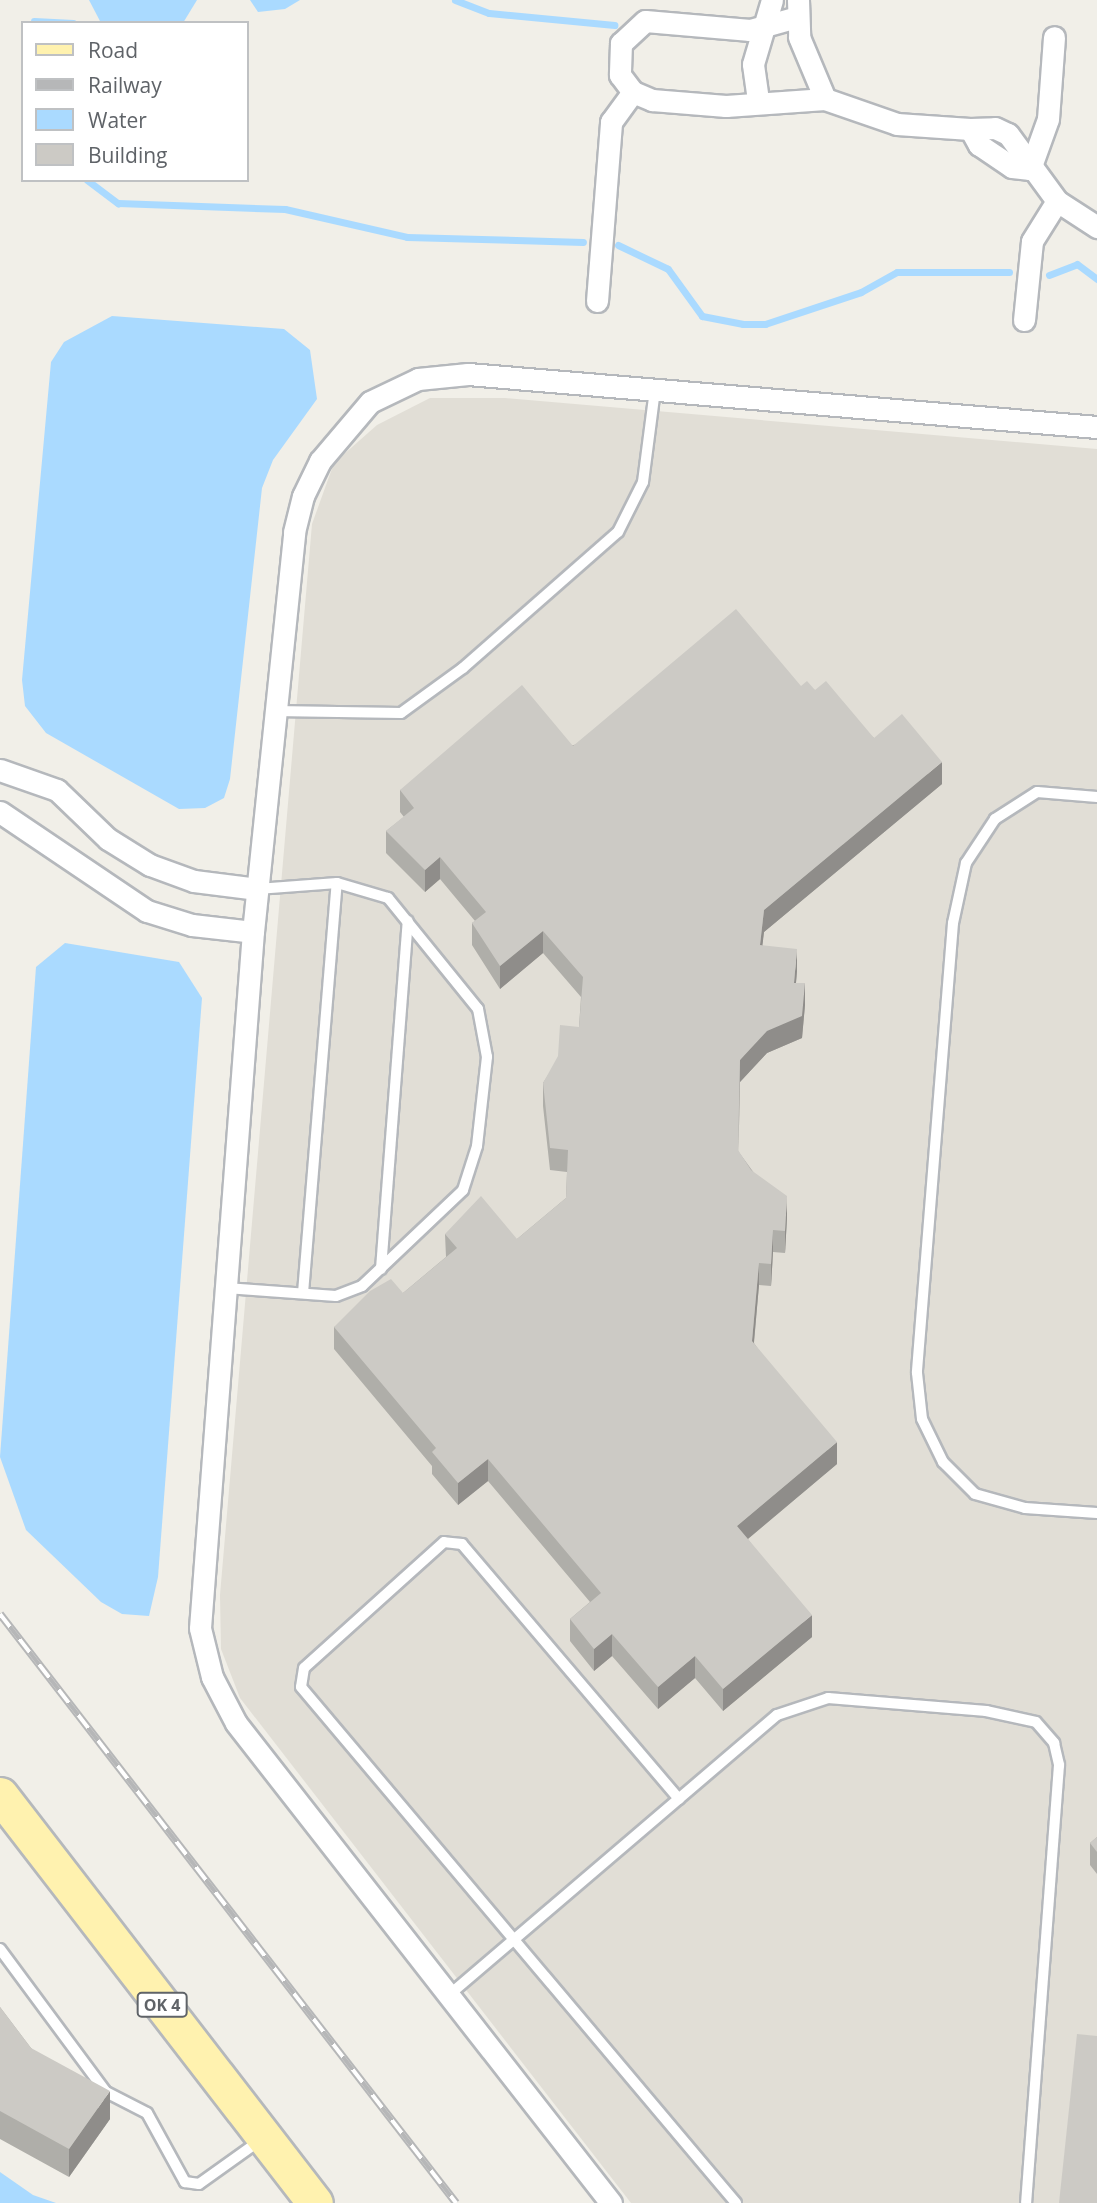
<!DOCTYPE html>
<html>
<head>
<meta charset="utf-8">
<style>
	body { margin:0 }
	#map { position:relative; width:1097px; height:2203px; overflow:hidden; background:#f1efe8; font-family:"Open Sans",sans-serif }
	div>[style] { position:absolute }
	.education>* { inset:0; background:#e1ded6 }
	.water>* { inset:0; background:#aadaff }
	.stream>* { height:7px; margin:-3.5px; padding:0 3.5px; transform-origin:3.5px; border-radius:3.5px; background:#aadaff }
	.roads { filter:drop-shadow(2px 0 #b5b8bc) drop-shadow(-2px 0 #b5b8bc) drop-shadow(0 2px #b5b8bc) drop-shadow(0 -2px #b5b8bc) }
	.service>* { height:10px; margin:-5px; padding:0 5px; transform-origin:5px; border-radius:5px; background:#fff }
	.minor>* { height:21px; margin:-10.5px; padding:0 10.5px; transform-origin:10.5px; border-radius:10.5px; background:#fff }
	.primary>* { height:35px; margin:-17.5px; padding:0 17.5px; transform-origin:17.5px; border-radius:17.5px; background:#fff2af }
	.rail>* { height:8px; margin-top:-4px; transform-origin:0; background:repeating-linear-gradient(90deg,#fff 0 16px,#b6b7b8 0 32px); box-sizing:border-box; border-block:2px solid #b6b7b8 }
	.wall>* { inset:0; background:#afaea9 }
	.shaded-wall>* { inset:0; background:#8f8d8a }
	.building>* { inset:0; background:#cccac5 }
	span { translate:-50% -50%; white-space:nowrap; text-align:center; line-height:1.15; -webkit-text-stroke:6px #fff; paint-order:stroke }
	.shield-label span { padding:2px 5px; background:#fff; border:2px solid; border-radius:5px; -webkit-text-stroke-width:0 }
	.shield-label { font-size:16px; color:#5f6368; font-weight:700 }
	.legend { position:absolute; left:21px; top:21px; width:228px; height:161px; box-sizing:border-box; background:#fff; border:2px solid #bfc1c3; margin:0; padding:9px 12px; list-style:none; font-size:21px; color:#5f6368 }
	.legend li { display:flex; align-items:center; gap:14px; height:35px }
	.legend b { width:35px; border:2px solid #bfc1c3 }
</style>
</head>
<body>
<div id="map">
	<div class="education">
		<div style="clip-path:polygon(430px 398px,505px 398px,1097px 449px,1097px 2203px,631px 2203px,240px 1698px,221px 1649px,220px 1595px,312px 524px,334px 463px,377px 425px)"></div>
	</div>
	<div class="water">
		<div style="clip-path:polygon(89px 0,197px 0,183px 23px,101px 23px)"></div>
		<div style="clip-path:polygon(250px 0,300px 0,285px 9px,258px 12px)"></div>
		<div style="clip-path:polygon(112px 316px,284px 329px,310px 350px,317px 399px,273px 460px,262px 488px,230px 779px,224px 798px,205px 808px,179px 809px,46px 733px,25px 706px,22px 680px,51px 362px,64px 342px)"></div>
		<div style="clip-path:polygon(65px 943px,179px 962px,202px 998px,158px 1577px,149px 1616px,122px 1614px,101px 1602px,26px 1530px,0 1457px,36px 967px)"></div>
		<div style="clip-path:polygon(0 2172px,33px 2195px,56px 2203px,0 2203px)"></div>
	</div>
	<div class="stream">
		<div style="left:455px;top:0;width:36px;rotate:21deg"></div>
		<div style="left:489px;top:13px;width:126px;rotate:5.5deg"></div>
		<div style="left:34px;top:21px;width:39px;rotate:3deg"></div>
		<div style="left:87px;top:180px;width:39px;rotate:37deg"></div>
		<div style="left:118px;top:203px;width:167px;rotate:2.1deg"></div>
		<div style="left:285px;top:209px;width:125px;rotate:12.9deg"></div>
		<div style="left:407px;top:237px;width:176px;rotate:1.6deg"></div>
		<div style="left:618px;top:245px;width:55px;rotate:25.6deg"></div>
		<div style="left:668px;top:269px;width:58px;rotate:54.1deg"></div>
		<div style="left:702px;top:316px;width:42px;rotate:11deg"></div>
		<div style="left:743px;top:324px;width:22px"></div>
		<div style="left:765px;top:324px;width:101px;rotate:-18.4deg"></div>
		<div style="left:861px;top:292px;width:41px;rotate:-29.1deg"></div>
		<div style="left:897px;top:272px;width:112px"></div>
		<div style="left:1049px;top:275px;width:30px;rotate:-21deg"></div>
		<div style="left:1077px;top:264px;width:25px;rotate:37deg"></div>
	</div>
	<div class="roads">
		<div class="service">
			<div style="left:275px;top:711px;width:126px;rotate:0.9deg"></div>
			<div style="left:401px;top:713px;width:77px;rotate:-36deg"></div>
			<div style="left:463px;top:668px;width:206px;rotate:-41.3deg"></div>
			<div style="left:618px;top:532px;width:56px;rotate:-63.4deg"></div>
			<div style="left:643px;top:482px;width:93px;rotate:-82.6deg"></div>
			<div style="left:1097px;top:797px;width:60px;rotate:-175.2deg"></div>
			<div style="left:1037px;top:792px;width:50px;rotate:147.3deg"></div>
			<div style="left:995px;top:819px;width:53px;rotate:123.4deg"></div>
			<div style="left:966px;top:863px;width:61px;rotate:102.2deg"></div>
			<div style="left:953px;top:923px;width:451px;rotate:94.6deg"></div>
			<div style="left:917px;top:1373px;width:46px;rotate:83.8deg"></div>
			<div style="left:922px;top:1419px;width:48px;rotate:64deg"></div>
			<div style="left:943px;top:1462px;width:45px;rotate:45deg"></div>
			<div style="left:975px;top:1494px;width:52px;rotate:15.6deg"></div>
			<div style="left:1025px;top:1508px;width:72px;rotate:4deg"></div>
			<div style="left:381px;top:1269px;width:349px;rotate:-85.6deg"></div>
			<div style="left:226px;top:1288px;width:110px;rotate:4.2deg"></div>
			<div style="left:336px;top:1296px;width:28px;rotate:-21deg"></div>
			<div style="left:362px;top:1286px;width:139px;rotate:-43.5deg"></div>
			<div style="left:463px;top:1190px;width:46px;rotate:-72.3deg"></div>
			<div style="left:477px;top:1146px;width:90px;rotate:-83.6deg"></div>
			<div style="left:487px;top:1057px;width:49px;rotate:-100.6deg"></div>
			<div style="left:478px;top:1009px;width:143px;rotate:-129deg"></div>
			<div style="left:388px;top:898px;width:53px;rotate:-163.6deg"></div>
			<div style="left:337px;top:883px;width:80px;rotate:175.7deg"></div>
			<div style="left:303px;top:1293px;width:411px;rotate:-85.3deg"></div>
			<div style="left:679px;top:1799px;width:335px;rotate:-130.4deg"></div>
			<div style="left:462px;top:1544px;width:18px;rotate:-174deg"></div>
			<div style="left:444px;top:1542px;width:188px;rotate:138deg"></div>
			<div style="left:304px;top:1668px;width:19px;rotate:99deg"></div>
			<div style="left:301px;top:1687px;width:675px;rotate:49.87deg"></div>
			<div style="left:0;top:1949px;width:178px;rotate:53.5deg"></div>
			<div style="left:106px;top:2092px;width:46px;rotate:27.1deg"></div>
			<div style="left:147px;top:2113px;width:79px;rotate:61.2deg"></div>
			<div style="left:185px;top:2182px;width:14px;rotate:8deg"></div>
			<div style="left:199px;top:2184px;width:77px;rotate:-35.5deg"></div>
			<div style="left:449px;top:1995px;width:431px;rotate:-40.5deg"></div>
			<div style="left:777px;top:1715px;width:54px;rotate:-18.4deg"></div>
			<div style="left:828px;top:1698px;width:159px;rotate:4.7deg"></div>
			<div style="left:986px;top:1711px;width:51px;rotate:12.4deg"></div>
			<div style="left:1036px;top:1722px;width:28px;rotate:49deg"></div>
			<div style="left:1054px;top:1743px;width:23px;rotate:77deg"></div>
			<div style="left:1059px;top:1765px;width:439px;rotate:94.3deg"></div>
		</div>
		<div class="minor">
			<div style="left:798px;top:0;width:37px;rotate:88deg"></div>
			<div style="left:799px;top:37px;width:67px;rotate:67.2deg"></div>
			<div style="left:797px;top:17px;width:49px;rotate:164.5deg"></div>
			<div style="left:750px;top:30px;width:105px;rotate:-175.1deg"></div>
			<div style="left:645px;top:21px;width:33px;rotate:137deg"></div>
			<div style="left:621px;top:43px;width:32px;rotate:92deg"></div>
			<div style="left:620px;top:75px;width:21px;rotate:53deg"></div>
			<div style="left:633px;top:92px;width:21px;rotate:23deg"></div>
			<div style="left:652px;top:100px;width:74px;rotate:4.6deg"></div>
			<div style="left:726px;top:106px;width:99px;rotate:-4deg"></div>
			<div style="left:825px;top:99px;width:76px;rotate:19.1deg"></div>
			<div style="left:897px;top:124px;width:73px;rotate:3.9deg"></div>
			<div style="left:758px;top:100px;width:36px;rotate:-98deg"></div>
			<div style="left:753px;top:64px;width:67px;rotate:-73.5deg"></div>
			<div style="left:1030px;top:169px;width:18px;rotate:-174deg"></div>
			<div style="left:1012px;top:167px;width:40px;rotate:-146deg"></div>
			<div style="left:979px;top:145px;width:18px;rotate:-119deg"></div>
			<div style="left:970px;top:129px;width:25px;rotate:-2deg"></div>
			<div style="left:995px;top:128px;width:14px;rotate:25deg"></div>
			<div style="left:1008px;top:134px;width:83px;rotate:53.8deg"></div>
			<div style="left:1057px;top:201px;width:48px;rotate:33deg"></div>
			<div style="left:1030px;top:169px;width:53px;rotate:-70.2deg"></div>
			<div style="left:1048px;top:119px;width:82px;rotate:-85.8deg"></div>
			<div style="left:597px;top:301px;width:180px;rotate:-85.5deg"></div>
			<div style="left:611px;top:122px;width:37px;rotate:-54deg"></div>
			<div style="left:1024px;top:320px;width:79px;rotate:-84.2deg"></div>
			<div style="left:1032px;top:241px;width:47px;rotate:-58deg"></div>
			<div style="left:0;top:770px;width:60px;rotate:19.3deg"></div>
			<div style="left:57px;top:790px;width:71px;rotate:43.9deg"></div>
			<div style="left:108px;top:839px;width:49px;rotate:31.8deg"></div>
			<div style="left:150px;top:865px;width:47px;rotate:20deg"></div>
			<div style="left:194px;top:881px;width:64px;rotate:7.2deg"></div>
			<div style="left:0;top:812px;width:177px;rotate:34deg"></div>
			<div style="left:147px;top:911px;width:47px;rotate:17.3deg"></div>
			<div style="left:192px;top:925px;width:61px;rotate:6.5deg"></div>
			<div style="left:611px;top:2203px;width:609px;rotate:-128deg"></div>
			<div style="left:236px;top:1723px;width:52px;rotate:-117.6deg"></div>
			<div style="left:212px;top:1677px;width:50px;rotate:-103.8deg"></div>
			<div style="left:200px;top:1628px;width:698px;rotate:-85.65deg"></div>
			<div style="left:253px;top:932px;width:402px;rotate:-84.1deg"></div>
			<div style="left:294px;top:532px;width:37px;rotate:-76deg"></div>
			<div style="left:303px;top:496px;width:39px;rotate:-64deg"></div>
			<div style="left:320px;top:461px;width:77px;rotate:-49.7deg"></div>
			<div style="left:370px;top:402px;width:53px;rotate:-25.6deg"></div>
			<div style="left:418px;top:379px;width:50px;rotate:-5.7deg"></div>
			<div style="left:468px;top:374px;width:631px;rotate:4.82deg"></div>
		</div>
		<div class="primary">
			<div style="left:0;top:1795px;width:515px;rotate:52.33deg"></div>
		</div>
	</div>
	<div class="rail">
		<div style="left:0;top:1614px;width:745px;rotate:52.25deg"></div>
	</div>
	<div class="wall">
		<div style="clip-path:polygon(801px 686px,815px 690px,874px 738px,942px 784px,764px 932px,762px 945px,797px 971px,796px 983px,805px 1005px,802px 1038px,767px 1053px,740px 1082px,738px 1151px,787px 1218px,785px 1253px,773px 1252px,771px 1286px,759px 1285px,754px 1343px,837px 1464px,748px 1539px,812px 1637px,723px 1711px,695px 1678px,658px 1709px,612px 1656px,594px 1671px,570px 1641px,570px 1619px,590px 1602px,488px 1481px,458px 1505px,432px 1474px,432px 1466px,334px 1349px,334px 1327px,403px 1293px,446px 1257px,445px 1234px,517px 1239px,566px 1198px,567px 1172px,550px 1170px,543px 1106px,543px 1083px,579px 1027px,581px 997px,543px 953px,500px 989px,472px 945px,472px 923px,475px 921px,440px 879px,425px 892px,386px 853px,386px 831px,404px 817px,400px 812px,400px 790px)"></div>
		<div style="clip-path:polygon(1097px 1837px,1097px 1874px,1090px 1865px,1090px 1843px)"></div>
		<div style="clip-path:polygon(0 2007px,31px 2048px,110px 2119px,69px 2177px,0 2139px)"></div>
	</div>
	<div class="shaded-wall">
		<div style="clip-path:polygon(942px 762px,942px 784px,764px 932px,760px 967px,760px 945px,764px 910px)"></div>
		<div style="clip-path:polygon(440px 857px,440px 879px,425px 892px,425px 870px)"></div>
		<div style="clip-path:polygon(543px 931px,543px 953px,500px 989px,500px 966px)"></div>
		<div style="clip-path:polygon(797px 949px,797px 971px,794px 1005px,794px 983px)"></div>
		<div style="clip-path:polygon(805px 983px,805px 1005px,802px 1038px,767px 1053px,740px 1082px,738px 1172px,740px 1060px)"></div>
		<div style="clip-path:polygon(787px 1196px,787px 1218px,785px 1253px,785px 1231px)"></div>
		<div style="clip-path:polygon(773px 1230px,773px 1252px,771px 1286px,771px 1264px)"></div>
		<div style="clip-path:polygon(759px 1263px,759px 1285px,752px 1363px,752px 1341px)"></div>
		<div style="clip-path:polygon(837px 1442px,837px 1464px,737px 1548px,737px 1526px)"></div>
		<div style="clip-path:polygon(488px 1459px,488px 1481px,458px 1505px,458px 1483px)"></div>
		<div style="clip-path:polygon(812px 1615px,812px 1637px,723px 1711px,723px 1689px)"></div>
		<div style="clip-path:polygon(612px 1634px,612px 1656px,594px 1671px,594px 1649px)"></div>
		<div style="clip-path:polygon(695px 1656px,695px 1678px,658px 1709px,658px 1687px)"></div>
		<div style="clip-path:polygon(110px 2091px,110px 2119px,69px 2177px,69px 2149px)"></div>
	</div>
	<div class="building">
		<div style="clip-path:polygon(736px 609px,801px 686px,807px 681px,815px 690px,826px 681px,874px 738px,902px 714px,942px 762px,764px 910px,760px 945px,797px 949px,794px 983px,805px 983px,802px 1016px,767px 1031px,740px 1060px,738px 1150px,751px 1170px,787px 1196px,785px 1231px,773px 1230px,771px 1264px,759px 1263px,752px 1341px,837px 1442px,737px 1526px,812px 1615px,723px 1689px,695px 1656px,658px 1687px,612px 1634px,594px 1649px,570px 1619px,601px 1593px,488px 1459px,458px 1483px,432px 1452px,436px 1448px,334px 1327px,370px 1291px,391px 1279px,403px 1293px,457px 1248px,445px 1234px,481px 1196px,517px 1239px,566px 1198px,568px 1150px,550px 1148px,543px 1083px,558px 1056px,560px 1025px,579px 1027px,583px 977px,543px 931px,500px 966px,472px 923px,486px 912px,440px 857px,425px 870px,386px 831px,414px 808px,400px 790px,522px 685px,573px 746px)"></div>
		<div style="clip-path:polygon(1097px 1837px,1097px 1852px,1090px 1843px)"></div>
		<div style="clip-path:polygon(0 2007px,31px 2048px,110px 2091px,69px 2149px,0 2111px)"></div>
		<div style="clip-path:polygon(1077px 2034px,1097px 2036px,1097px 2203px,1059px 2203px)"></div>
	</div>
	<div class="shield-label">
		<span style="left:162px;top:2005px">OK 4</span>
	</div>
	<ul class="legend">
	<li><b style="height:9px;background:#fff2af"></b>Road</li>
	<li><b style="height:9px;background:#b6b7b8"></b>Railway</li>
	<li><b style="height:19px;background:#aadaff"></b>Water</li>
	<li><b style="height:19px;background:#cccac5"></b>Building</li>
	</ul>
</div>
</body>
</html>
